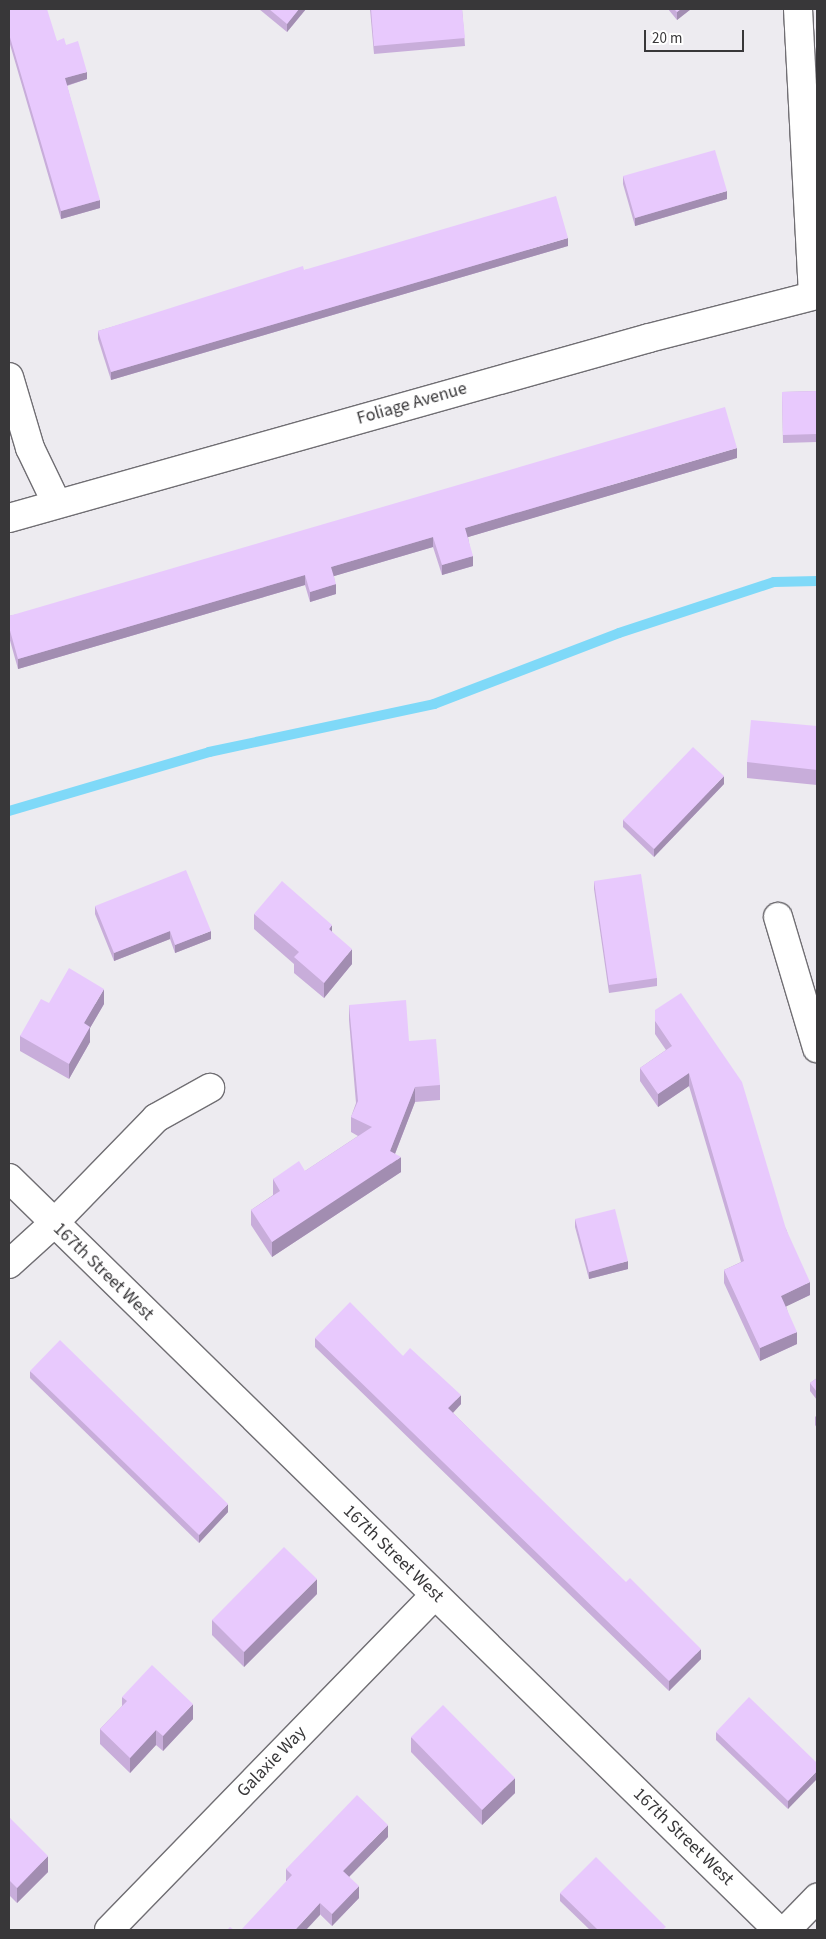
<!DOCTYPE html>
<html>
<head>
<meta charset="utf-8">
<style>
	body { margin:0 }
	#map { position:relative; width:826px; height:1939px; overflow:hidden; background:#edebf0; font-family:"Source Sans 3",sans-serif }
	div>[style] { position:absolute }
	.stream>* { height:10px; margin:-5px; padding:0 5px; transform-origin:5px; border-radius:5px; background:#7fd9f8 }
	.roads { filter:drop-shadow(1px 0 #706e73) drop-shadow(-1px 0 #706e73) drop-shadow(0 1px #706e73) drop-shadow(0 -1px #706e73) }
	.street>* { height:28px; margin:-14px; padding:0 14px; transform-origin:14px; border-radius:14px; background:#fff }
	.wall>* { inset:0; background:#c8adda }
	.shaded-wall>* { inset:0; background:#a28db1 }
	.building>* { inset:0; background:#e8c9fd }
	span { translate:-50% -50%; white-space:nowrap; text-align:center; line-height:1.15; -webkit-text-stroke:4px #fff; paint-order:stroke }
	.street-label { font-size:18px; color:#383739 }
	.frame { position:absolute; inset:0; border:10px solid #383739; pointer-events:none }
	.scale { position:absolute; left:644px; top:30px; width:100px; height:22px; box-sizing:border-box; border:2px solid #383739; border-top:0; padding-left:6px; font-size:15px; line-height:18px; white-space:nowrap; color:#383739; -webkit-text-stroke:4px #fff; paint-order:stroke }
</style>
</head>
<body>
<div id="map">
	<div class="stream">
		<div style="left:9px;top:811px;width:209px;rotate:-16.4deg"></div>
		<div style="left:209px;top:752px;width:230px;rotate:-12deg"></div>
		<div style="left:434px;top:704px;width:198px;rotate:-21deg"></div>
		<div style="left:619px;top:633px;width:163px;rotate:-18.2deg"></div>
		<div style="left:774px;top:582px;width:43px;rotate:-1.3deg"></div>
	</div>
	<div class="roads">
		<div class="street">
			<div style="left:798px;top:9px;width:286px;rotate:87deg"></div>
			<div style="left:9px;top:377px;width:74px;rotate:73.5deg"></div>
			<div style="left:30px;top:448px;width:62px;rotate:64.3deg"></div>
			<div style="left:9px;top:518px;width:665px;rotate:-15.71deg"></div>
			<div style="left:649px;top:338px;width:173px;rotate:-14.4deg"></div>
			<div style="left:778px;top:917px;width:137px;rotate:73.4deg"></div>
			<div style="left:9px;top:1178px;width:1076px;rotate:44.36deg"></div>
			<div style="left:9px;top:1264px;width:59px;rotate:-42.3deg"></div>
			<div style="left:53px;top:1224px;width:148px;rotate:-45.8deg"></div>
			<div style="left:156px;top:1118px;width:62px;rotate:-29.1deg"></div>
			<div style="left:109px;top:1930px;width:467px;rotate:-45.8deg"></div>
			<div style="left:786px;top:1930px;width:45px;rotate:-45.9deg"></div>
		</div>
	</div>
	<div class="wall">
		<div style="clip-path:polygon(9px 9px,57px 41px,66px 45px,87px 79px,67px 86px,100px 208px,61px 219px,9px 41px)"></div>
		<div style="clip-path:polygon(259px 9px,306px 9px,287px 32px)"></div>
		<div style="clip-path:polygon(370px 9px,462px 9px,465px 46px,374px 54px)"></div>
		<div style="clip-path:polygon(668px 9px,691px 9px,677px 20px)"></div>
		<div style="clip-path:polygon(623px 176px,727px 199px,635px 226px,623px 184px)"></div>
		<div style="clip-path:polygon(568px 246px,111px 380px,98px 339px,98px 331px,304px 270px)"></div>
		<div style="clip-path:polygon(817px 391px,817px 442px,783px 443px,782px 392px)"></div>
		<div style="clip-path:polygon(737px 458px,468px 537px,473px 566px,442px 575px,433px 547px,334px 576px,336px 594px,310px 602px,305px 585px,18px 669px,9px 637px,9px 616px)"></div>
		<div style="clip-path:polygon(817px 726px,817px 785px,747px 778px,747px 762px)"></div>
		<div style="clip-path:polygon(724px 784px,654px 857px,623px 827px,623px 820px)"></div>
		<div style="clip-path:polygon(594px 881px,657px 978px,657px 986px,609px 993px,594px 889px)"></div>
		<div style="clip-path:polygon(95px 906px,211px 939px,175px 953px,170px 939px,114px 961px,95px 914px)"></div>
		<div style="clip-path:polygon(254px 914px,332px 932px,352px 964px,324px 998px,294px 973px,294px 964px,254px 929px)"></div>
		<div style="clip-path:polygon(49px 1003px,104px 1004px,90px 1028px,90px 1042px,69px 1079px,20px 1051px,20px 1036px)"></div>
		<div style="clip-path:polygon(349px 1005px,409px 1041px,440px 1085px,440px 1100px,415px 1102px,395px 1154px,401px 1172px,272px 1257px,251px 1225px,251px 1210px,273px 1195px,273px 1179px,305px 1171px,358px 1136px,351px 1132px,351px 1117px,356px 1103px,349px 1020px)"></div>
		<div style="clip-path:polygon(655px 1010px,786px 1229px,810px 1295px,786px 1306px,797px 1344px,760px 1361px,724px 1283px,724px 1270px,741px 1262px,689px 1086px,658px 1107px,640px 1081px,640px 1068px,666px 1050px,655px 1034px)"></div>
		<div style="clip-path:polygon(575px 1219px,628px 1269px,589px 1279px,575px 1227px)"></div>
		<div style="clip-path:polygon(315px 1338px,403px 1356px,461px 1404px,453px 1413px,701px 1659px,669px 1691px,315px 1347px)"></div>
		<div style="clip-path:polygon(30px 1371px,228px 1512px,199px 1543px,30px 1378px)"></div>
		<div style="clip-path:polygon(817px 1378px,817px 1400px,810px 1391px,810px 1383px)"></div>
		<div style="clip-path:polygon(817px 1415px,817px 1428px,815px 1425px,815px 1417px)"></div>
		<div style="clip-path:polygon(317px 1594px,244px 1667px,212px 1635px,212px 1620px)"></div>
		<div style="clip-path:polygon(122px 1697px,193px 1719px,163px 1751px,156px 1745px,130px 1773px,100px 1744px,100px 1729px,122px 1706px)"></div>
		<div style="clip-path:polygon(716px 1732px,817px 1763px,788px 1809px,716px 1740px)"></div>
		<div style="clip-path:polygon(411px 1737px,515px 1793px,482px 1825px,411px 1752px)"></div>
		<div style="clip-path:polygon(9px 1817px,48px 1872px,17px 1903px,9px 1895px)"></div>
		<div style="clip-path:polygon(388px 1837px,349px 1877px,359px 1898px,332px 1926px,286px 1881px,286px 1869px)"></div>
		<div style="clip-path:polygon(560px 1893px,666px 1930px,590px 1930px,560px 1901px)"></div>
	</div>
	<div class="shaded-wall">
		<div style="clip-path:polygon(299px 9px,306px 9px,287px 32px,287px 24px)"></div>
		<div style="clip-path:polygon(681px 9px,691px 9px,677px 20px,677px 12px)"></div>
		<div style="clip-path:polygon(87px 72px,87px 79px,65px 86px,65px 78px)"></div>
		<div style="clip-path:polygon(727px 191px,727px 199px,635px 226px,635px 218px)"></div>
		<div style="clip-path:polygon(100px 200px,100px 208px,61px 219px,61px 211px)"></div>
		<div style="clip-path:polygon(568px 238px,568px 246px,111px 380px,111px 372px)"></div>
		<div style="clip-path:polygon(737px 448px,737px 458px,465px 538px,465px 528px)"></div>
		<div style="clip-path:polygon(433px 537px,433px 547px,331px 577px,331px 567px)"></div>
		<div style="clip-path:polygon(473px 556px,473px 566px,442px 575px,442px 565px)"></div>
		<div style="clip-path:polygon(305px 575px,305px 585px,18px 669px,18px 659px)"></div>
		<div style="clip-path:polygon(336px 584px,336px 594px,310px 602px,310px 592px)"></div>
		<div style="clip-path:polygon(724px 776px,724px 784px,654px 857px,654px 849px)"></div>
		<div style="clip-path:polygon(332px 925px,332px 940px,329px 929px)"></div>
		<div style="clip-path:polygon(170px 931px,170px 939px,114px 961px,114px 953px)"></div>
		<div style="clip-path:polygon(211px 931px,211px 939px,175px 953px,175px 945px)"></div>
		<div style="clip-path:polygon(352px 949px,352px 964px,324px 998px,324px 983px)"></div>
		<div style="clip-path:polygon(104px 989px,104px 1004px,90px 1028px,90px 1042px,69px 1079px,69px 1064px,84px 1023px)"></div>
		<div style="clip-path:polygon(689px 1073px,689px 1086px,658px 1107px,658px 1094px)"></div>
		<div style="clip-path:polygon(415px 1087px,415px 1102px,391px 1164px,401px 1157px,401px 1172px,272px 1257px,272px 1242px,390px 1151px)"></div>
		<div style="clip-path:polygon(628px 1261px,628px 1269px,589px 1279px,589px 1272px)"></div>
		<div style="clip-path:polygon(810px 1282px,810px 1295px,781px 1309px,781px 1296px)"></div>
		<div style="clip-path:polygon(797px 1332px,797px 1344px,760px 1361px,760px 1348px)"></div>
		<div style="clip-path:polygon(461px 1395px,461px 1404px,448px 1418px,448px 1408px)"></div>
		<div style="clip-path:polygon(228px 1504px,228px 1512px,199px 1543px,199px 1535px)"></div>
		<div style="clip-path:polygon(317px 1579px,317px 1594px,244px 1667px,244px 1652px)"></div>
		<div style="clip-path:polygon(701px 1649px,701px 1659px,669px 1691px,669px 1681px)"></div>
		<div style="clip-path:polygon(193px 1704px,193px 1719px,163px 1751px,163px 1736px)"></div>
		<div style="clip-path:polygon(156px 1730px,156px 1745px,130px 1773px,130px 1758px)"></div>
		<div style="clip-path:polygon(817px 1771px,817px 1779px,788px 1809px,788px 1801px)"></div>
		<div style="clip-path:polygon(515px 1778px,515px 1793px,482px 1825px,482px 1810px)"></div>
		<div style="clip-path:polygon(388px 1825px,388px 1837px,343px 1883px,343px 1871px)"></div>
		<div style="clip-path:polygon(48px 1856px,48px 1872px,17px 1903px,17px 1888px)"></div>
		<div style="clip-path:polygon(359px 1886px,359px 1898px,332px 1926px,332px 1914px)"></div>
		<div style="clip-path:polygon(320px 1903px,320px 1915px,306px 1930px,295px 1930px)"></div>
	</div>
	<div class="building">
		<div style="clip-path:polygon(9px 9px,47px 9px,57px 41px,64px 38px,66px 45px,78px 41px,87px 72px,65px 78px,100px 200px,61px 211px,9px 34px)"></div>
		<div style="clip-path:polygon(269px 9px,299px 9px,287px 24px)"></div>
		<div style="clip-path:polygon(371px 9px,462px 9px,465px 38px,374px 46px)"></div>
		<div style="clip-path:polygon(674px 9px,681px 9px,677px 12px)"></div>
		<div style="clip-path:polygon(715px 150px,727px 191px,635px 218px,623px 176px)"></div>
		<div style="clip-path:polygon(556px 196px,568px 238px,111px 372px,98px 331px,303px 266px,304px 270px)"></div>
		<div style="clip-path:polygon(817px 391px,817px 434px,783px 435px,782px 392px)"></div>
		<div style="clip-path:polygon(725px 407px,737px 448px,465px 528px,473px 556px,442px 565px,433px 537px,331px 567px,336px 584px,310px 592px,305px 575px,18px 659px,9px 627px,9px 616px)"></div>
		<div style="clip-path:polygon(751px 720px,817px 726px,817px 770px,747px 762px)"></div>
		<div style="clip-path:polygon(693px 747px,724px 776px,654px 849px,623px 820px)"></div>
		<div style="clip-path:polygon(186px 870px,211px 931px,175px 945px,170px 931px,114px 953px,95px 906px)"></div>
		<div style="clip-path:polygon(641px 874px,657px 978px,609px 985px,594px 881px)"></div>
		<div style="clip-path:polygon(282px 881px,332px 925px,329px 929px,352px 949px,324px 983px,294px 957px,299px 952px,254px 914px)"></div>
		<div style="clip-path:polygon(69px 968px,104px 989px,84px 1023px,90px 1027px,69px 1064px,20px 1036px,41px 999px,49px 1003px)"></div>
		<div style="clip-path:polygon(681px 993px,742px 1082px,786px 1229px,810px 1282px,781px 1296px,797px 1332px,760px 1348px,724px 1270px,744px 1261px,689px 1073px,658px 1094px,640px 1068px,672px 1046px,655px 1021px,655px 1010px)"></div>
		<div style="clip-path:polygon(406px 1000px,409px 1041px,436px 1039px,440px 1085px,415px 1087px,390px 1151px,401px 1157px,272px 1242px,251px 1210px,280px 1191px,273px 1179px,299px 1161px,305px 1171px,372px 1127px,351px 1117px,358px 1101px,349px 1005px)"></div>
		<div style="clip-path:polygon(615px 1209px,628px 1261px,589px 1272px,575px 1219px)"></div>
		<div style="clip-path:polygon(350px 1302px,403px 1356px,410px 1348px,461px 1395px,448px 1408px,626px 1582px,630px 1578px,701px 1649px,669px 1681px,315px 1338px)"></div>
		<div style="clip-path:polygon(60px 1340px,228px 1504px,199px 1535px,30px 1371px)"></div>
		<div style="clip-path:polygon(817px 1378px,817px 1392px,810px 1383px)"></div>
		<div style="clip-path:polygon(284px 1547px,317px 1579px,244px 1652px,212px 1620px)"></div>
		<div style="clip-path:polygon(152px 1665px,193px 1704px,163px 1736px,156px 1730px,130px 1758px,100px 1729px,127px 1701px,122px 1697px)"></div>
		<div style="clip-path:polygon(749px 1697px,817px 1763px,817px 1771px,788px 1801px,716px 1732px)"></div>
		<div style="clip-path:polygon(443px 1705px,515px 1778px,482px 1810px,411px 1737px)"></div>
		<div style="clip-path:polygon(357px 1795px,388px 1825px,343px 1871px,359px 1886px,332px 1914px,320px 1903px,295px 1930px,241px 1930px,292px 1875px,286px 1869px)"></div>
		<div style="clip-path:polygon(9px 1817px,48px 1856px,17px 1888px,9px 1880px)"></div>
		<div style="clip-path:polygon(596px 1857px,666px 1927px,662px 1930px,598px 1930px,560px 1893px)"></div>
		<div style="clip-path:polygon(230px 1927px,234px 1930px,227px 1930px)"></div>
	</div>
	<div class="street-label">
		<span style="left:412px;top:404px;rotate:-16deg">Foliage Avenue</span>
		<span style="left:103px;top:1272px;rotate:44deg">167th Street West</span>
		<span style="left:393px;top:1554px;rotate:44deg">167th Street West</span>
		<span style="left:272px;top:1762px;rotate:-46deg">Galaxie Way</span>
		<span style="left:683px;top:1837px;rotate:44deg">167th Street West</span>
	</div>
	<div class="frame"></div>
	<div class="scale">20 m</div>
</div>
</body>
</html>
